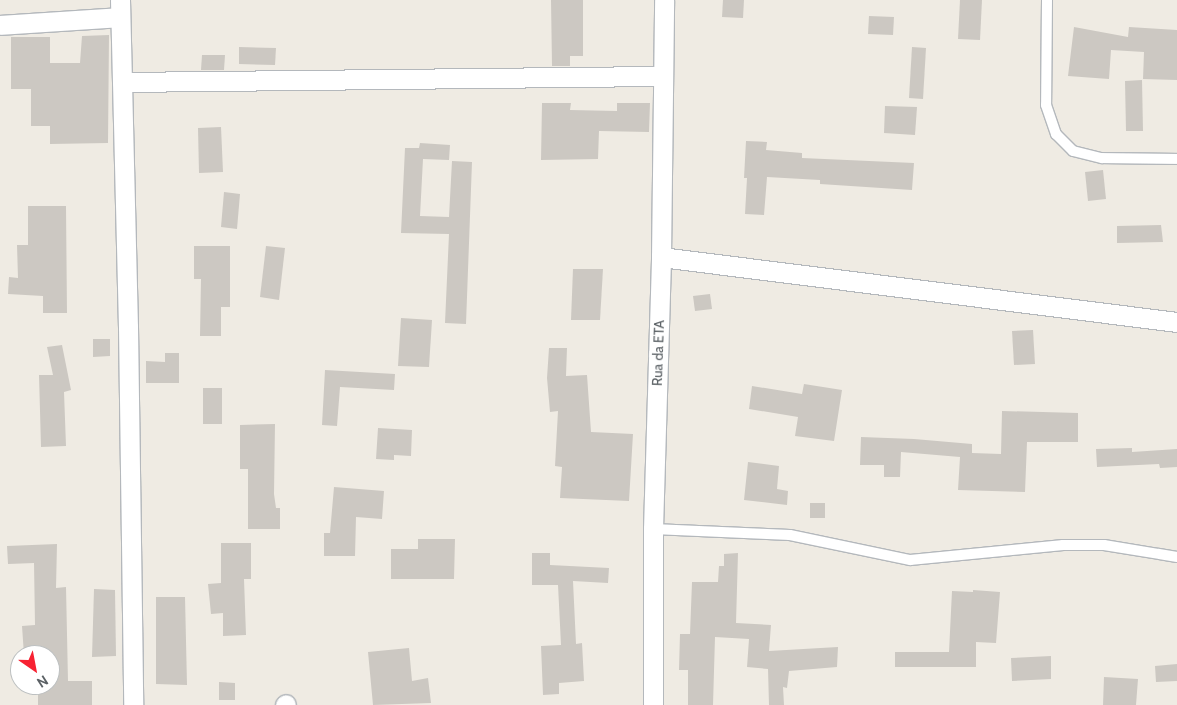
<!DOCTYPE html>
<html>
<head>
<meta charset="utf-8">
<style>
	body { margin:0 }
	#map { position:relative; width:1177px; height:705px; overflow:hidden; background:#efebe3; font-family:Cabin,sans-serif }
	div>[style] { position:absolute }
	.building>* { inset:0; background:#ccc8c2 }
	.roads { filter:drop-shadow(1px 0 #b4b8bc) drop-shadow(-1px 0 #b4b8bc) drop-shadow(0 1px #b4b8bc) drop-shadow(0 -1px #b4b8bc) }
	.lane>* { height:10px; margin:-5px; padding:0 5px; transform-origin:5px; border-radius:5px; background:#fff }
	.street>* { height:19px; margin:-9.5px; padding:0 9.5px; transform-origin:9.5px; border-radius:9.5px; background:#fff }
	span { translate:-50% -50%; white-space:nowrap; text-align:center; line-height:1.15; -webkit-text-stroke:5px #fff; paint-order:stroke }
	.street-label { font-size:14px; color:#5b6165 }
	.north { position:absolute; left:10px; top:645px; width:50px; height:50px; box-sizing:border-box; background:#fff; border:1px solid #bdc0c1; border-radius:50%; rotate:147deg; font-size:14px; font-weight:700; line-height:20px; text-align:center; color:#5b6165 }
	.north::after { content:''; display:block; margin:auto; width:18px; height:22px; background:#f72232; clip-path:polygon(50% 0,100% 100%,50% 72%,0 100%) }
</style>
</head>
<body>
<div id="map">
	<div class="building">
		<div style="clip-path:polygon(551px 0,583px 0,583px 56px,570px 56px,570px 66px,552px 66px)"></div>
		<div style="clip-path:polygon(723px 0,744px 0,743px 18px,722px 17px)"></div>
		<div style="clip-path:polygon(960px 0,982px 0,980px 40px,958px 39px)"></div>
		<div style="clip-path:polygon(869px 16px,894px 17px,893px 35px,868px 34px)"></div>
		<div style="clip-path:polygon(1074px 27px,1128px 37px,1129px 27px,1177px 30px,1177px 80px,1143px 79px,1144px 52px,1111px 50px,1109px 79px,1068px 76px)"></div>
		<div style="clip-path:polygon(109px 35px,108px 143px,50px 144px,50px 126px,31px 126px,31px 89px,11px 89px,11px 37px,50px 37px,50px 63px,80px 63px,82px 36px)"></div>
		<div style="clip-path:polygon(239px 47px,276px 48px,275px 65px,239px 64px)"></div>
		<div style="clip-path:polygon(912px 47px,926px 48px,923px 99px,909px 98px)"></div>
		<div style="clip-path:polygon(202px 55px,225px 55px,224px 70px,201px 70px)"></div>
		<div style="clip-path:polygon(1142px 80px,1143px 131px,1126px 131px,1125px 81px)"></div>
		<div style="clip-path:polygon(542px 103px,571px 103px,570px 110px,617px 111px,617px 103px,650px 103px,649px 132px,599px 131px,598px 159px,541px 160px)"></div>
		<div style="clip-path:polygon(885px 106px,917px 107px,915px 135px,884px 133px)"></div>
		<div style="clip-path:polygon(221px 127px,223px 172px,199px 173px,198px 128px)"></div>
		<div style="clip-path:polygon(746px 141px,767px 142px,766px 150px,802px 153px,802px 158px,914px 163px,912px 190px,820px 184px,820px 180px,767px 177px,764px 215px,745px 214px,747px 178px,744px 178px)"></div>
		<div style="clip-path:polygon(420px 143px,450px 145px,449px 160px,423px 159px,420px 216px,449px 217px,452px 161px,472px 162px,466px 324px,445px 323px,449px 234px,401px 233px,405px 148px,419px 148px)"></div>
		<div style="clip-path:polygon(1103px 170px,1106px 199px,1088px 201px,1085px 172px)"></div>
		<div style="clip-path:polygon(224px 192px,240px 194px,237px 229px,221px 227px)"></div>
		<div style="clip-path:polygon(28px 206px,66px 206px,67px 313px,43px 313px,43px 296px,8px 294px,9px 277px,18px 278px,17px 245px,28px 245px)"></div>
		<div style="clip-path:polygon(1161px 225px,1163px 242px,1117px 243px,1117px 226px)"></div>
		<div style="clip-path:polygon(194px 246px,230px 246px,230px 307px,221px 307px,221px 336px,200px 336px,201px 279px,194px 279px)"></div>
		<div style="clip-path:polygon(266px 246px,285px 248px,279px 300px,260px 297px)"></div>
		<div style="clip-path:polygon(573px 269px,603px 269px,600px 320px,571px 320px)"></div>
		<div style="clip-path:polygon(710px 294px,712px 309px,695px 311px,693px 296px)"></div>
		<div style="clip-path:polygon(401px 318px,432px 320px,429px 367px,398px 366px)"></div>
		<div style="clip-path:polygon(1033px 330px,1035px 364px,1014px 365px,1012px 331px)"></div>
		<div style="clip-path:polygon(93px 339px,110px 339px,110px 356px,93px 357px)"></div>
		<div style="clip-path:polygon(62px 345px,71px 390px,64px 392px,66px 446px,41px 447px,39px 375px,53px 375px,47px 347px)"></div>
		<div style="clip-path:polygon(549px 348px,567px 348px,566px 376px,587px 375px,591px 432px,633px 434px,629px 501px,560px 498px,562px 467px,555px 466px,558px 411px,550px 412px,547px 378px)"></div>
		<div style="clip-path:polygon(165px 353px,179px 353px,179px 383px,146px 383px,146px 361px,165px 362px)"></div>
		<div style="clip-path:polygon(325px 370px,395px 374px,394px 390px,340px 387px,337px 426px,322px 425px)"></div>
		<div style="clip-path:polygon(804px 384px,842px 390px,834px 441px,795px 436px,798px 417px,749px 409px,752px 386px,802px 394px)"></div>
		<div style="clip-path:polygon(203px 388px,222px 388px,222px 424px,203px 424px)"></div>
		<div style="clip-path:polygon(1002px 411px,1078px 413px,1078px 442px,1027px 442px,1025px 492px,958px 490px,960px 457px,901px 452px,900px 477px,884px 477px,884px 465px,860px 465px,861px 437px,914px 439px,972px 444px,972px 453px,1001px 454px)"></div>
		<div style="clip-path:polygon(275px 424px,274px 494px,276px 508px,280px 508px,280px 529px,248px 529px,248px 469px,240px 469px,240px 425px)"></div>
		<div style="clip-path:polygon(378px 428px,412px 430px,411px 456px,394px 455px,394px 460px,376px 459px)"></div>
		<div style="clip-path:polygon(1132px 448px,1132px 452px,1177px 449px,1177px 467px,1160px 468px,1159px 464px,1097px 467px,1096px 449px)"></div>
		<div style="clip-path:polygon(748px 462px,779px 466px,777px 489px,788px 491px,787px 505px,744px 500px)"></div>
		<div style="clip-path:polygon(334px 487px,384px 491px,382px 519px,356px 517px,355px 556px,324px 556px,324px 533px,330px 533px)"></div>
		<div style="clip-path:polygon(810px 503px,825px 503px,825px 518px,810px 518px)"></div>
		<div style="clip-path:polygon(418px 539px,455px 539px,454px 579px,391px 579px,391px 549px,418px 549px)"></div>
		<div style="clip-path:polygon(221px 543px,251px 543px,251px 579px,244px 579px,246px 635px,223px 636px,223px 613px,211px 614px,208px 584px,221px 583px)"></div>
		<div style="clip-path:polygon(57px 544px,56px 588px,66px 587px,68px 681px,92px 681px,92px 705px,38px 705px,38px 685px,50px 685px,50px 655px,24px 655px,22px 626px,35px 625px,34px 563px,8px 564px,7px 546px)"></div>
		<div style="clip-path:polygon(532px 553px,550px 553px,550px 565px,609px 568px,608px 583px,573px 581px,576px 644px,582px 643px,584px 681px,559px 683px,559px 694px,543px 695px,541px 646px,561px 645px,558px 585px,532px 585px)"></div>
		<div style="clip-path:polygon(738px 553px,736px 623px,771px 625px,769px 651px,838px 647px,837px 667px,789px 671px,787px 688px,783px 687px,784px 705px,769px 705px,768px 669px,747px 667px,749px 639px,715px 637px,713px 705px,688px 705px,688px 670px,679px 670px,680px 634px,690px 634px,692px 582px,718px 582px,719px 566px,724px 566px,724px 554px)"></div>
		<div style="clip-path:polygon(94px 589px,115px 590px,116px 656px,92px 657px)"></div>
		<div style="clip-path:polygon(973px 590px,1000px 592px,996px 643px,976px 642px,976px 667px,895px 667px,895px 652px,949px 652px,952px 591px,973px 592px)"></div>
		<div style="clip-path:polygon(156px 597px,185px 597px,187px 685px,156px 684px)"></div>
		<div style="clip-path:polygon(409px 648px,412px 681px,428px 678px,431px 703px,373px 705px,368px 652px)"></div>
		<div style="clip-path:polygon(1051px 656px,1051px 679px,1012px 681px,1011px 658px)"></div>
		<div style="clip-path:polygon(1177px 664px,1177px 681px,1156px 682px,1155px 666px)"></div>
		<div style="clip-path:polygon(1104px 677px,1138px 679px,1136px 705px,1103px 705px)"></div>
		<div style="clip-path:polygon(219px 682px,235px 683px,235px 700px,219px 700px)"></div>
	</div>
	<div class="roads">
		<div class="lane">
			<div style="left:1047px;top:0;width:105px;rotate:90.5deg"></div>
			<div style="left:1046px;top:105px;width:31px;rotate:71deg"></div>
			<div style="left:1056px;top:134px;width:24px;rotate:45deg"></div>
			<div style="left:1073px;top:151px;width:30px;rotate:14deg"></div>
			<div style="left:1102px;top:158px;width:75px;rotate:0.8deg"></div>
			<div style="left:653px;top:529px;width:137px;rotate:2.5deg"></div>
			<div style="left:790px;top:535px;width:123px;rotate:11.8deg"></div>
			<div style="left:910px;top:560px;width:154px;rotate:-5.6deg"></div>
			<div style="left:1063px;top:545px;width:41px"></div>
			<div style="left:1104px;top:545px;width:74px;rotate:9.3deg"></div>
		</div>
		<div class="street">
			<div style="left:120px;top:0;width:327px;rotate:88.6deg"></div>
			<div style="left:128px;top:327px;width:378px;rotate:89.2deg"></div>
			<div style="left:0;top:25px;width:120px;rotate:-3.8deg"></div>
			<div style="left:122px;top:82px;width:541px;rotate:-0.64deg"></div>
			<div style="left:661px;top:257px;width:520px;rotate:7.18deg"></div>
			<div style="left:285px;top:705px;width:1px;rotate:-45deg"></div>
			<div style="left:653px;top:705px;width:176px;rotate:-90deg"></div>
			<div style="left:653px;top:529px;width:272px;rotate:-88.3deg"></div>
			<div style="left:661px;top:257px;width:257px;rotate:-89.3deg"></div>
		</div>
	</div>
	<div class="street-label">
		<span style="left:658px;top:353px;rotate:-88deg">Rua da ETA</span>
	</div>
	<div class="north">N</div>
</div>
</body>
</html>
